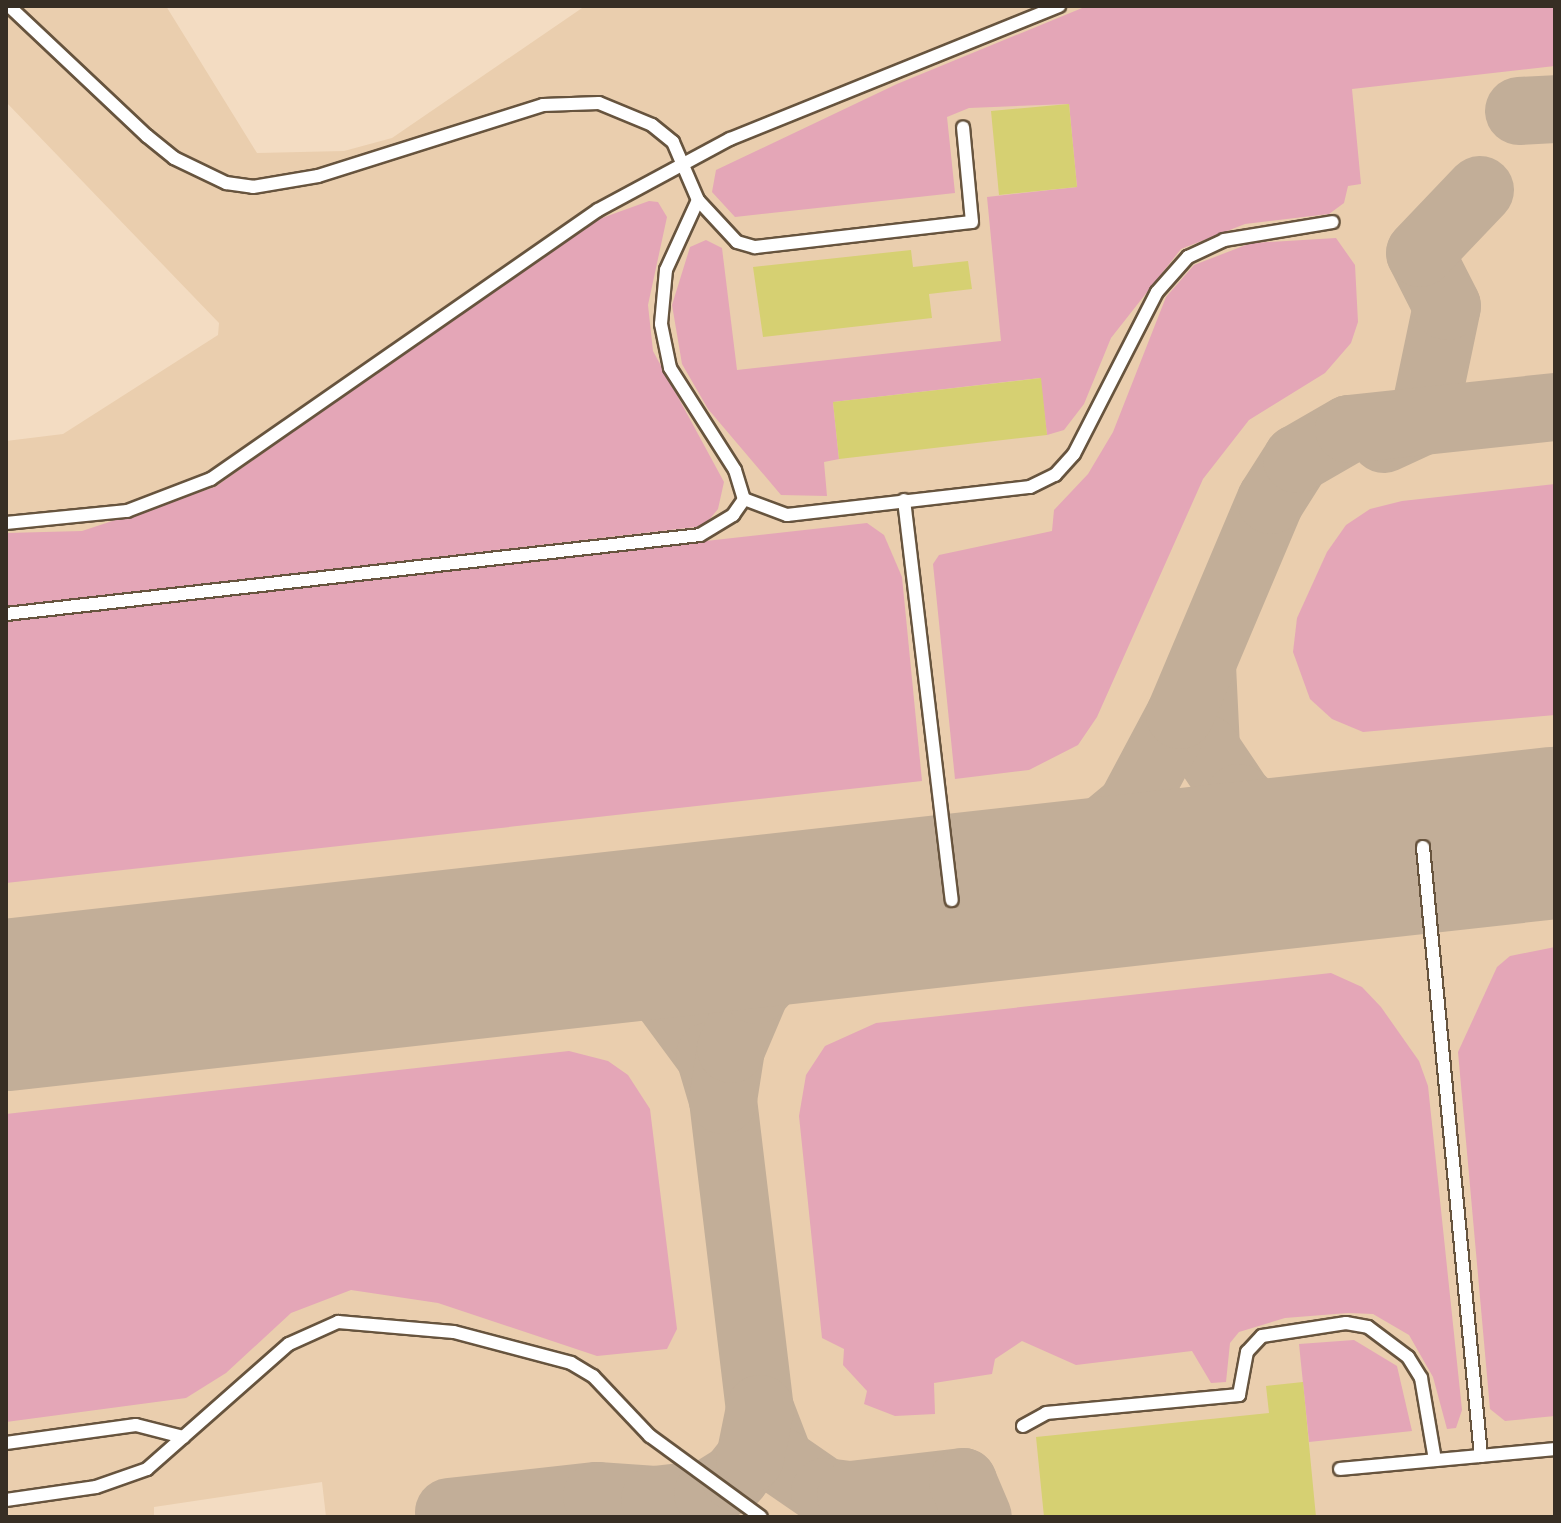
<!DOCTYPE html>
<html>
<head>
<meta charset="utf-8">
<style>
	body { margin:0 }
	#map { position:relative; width:1561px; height:1523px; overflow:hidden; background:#f3dcc2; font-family:Karla,sans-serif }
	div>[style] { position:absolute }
	.built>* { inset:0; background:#eaceae }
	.green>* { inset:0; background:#e4a6b7 }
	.taxiway>* { height:68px; margin:-34px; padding:0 34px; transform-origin:34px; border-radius:34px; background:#c2ae98 }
	.runway>* { height:172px; margin:-86px; padding:0 86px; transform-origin:86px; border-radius:86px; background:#c2ae98 }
	.building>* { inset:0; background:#d6d072 }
	.roads { filter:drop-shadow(2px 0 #67543e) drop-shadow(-2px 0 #67543e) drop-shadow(0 2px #67543e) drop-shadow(0 -2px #67543e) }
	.lane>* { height:12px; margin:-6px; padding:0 6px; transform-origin:6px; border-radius:6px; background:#fff }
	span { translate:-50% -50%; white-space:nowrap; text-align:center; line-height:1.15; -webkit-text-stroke:6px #fcead5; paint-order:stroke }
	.frame { position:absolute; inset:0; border:8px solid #372e24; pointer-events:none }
</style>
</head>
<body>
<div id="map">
	<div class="built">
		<div style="clip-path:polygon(6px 6px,166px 6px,257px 153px,344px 151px,392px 138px,585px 6px,1555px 6px,1555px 1517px,326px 1517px,322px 1482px,154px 1507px,154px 1517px,6px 1517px,6px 441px,63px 434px,218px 335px,219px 323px,6px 102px)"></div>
	</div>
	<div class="green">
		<div style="clip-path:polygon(1087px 6px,1555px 6px,1555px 66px,1352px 89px,1361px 184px,1348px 186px,1344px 203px,1329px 214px,1245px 224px,1181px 249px,1111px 338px,1084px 404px,1064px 430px,1047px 435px,1040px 378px,833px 402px,839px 459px,824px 462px,827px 496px,781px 495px,708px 409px,682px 364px,672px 305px,690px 247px,706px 240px,722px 248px,737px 370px,1001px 341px,987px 197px,1077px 187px,1069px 104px,969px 108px,947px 117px,955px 193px,735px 217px,712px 192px,716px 170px,897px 84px)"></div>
		<div style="clip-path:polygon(649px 201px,658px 202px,667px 217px,648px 305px,653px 351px,724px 482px,718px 509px,704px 526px,6px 607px,6px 533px,82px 531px,215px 487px,588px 223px)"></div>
		<div style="clip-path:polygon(1336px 238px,1355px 265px,1358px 322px,1351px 343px,1325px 373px,1249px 420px,1203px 479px,1097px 717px,1078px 745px,1029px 770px,955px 779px,933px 564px,939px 555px,1052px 531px,1054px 510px,1088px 474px,1113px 432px,1166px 297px,1194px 265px,1251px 243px)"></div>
		<div style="clip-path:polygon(1555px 484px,1555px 715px,1363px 732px,1332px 719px,1310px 699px,1293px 652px,1297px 618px,1327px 552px,1346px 525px,1370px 509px,1402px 501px)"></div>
		<div style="clip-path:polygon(867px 523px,884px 535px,902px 577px,922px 781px,6px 883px,6px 619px)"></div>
		<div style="clip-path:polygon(1555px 947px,1555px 1416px,1505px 1421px,1490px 1409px,1458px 1052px,1497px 967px,1510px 956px)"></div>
		<div style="clip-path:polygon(1331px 973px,1362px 987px,1381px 1007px,1419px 1061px,1428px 1086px,1462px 1410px,1456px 1428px,1447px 1429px,1433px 1377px,1409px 1335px,1373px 1314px,1348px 1313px,1285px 1318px,1239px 1332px,1230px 1343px,1226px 1382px,1211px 1383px,1192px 1351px,1076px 1365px,1022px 1341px,995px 1359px,992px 1374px,934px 1383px,935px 1414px,895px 1416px,864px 1404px,867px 1391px,843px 1365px,844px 1349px,822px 1338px,799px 1116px,806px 1075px,825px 1046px,876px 1023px)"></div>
		<div style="clip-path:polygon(569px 1051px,608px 1061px,628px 1075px,650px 1109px,677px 1329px,667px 1349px,597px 1356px,438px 1303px,351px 1290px,291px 1313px,226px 1373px,186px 1398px,6px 1422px,6px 1114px)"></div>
		<div style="clip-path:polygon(1354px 1340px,1397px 1366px,1412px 1431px,1309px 1442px,1299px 1344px)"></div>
	</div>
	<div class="taxiway">
		<div style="left:1519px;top:111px;width:36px;rotate:-3deg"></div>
		<div style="left:1384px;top:439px;width:43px;rotate:-24.8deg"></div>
		<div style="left:1423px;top:421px;width:117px;rotate:-78.2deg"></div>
		<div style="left:1447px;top:306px;width:59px;rotate:-117deg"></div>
		<div style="left:1420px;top:253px;width:87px;rotate:-46.4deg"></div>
		<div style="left:1202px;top:666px;width:83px;rotate:87.2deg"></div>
		<div style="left:1206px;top:749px;width:59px;rotate:56deg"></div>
		<div style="left:1239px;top:798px;width:31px;rotate:42deg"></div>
		<div style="left:1262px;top:819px;width:57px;rotate:26.1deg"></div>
		<div style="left:1313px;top:844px;width:84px;rotate:4.1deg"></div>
		<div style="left:972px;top:898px;width:101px;rotate:-21.5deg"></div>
		<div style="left:1066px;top:861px;width:85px;rotate:-39.7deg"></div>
		<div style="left:1131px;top:807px;width:104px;rotate:-62deg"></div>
		<div style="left:1180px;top:715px;width:233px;rotate:-67.1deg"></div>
		<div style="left:1271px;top:500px;width:49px;rotate:-57.6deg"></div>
		<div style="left:1297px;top:459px;width:60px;rotate:-30deg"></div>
		<div style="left:1349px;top:429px;width:207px;rotate:-6.1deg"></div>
		<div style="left:497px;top:950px;width:76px"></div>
		<div style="left:573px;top:950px;width:51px;rotate:19.5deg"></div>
		<div style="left:621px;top:967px;width:52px;rotate:32.5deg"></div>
		<div style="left:665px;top:995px;width:76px;rotate:53.6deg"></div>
		<div style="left:710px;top:1056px;width:46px;rotate:73.5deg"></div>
		<div style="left:723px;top:1100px;width:311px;rotate:83.2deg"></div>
		<div style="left:760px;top:1409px;width:56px;rotate:69deg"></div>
		<div style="left:780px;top:1461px;width:55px;rotate:34.6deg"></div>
		<div style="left:825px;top:1492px;width:26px;rotate:7deg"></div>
		<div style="left:851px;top:1495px;width:113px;rotate:-6.6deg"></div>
		<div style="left:963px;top:1482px;width:38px;rotate:67deg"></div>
		<div style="left:723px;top:1100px;width:52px;rotate:-81.1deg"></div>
		<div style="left:731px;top:1049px;width:64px;rotate:-67deg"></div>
		<div style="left:756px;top:990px;width:62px;rotate:-47deg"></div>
		<div style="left:798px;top:945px;width:82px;rotate:-25.9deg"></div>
		<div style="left:449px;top:1512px;width:149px;rotate:-6.2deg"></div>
		<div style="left:597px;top:1496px;width:58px;rotate:3.9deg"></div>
		<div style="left:655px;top:1500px;width:53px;rotate:-6.5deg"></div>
		<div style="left:708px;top:1494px;width:32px;rotate:-32deg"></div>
		<div style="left:735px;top:1477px;width:24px;rotate:-52deg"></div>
		<div style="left:750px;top:1458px;width:50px;rotate:-78.5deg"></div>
	</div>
	<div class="runway">
		<div style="left:6px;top:1005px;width:1559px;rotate:-6.34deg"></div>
	</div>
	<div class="building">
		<div style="clip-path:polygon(1069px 104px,1077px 187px,999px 195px,991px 111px)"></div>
		<div style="clip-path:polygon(911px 250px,913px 267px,968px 261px,972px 289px,929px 294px,932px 318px,763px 337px,753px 267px)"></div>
		<div style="clip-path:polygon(1041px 378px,1047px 435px,839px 459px,833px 402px)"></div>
		<div style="clip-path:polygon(1303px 1382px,1316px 1517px,1044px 1517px,1036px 1437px,1269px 1413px,1266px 1386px)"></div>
	</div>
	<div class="roads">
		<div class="lane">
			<div style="left:9px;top:6px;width:190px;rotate:43.3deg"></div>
			<div style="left:147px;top:136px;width:35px;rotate:39deg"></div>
			<div style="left:174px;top:158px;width:58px;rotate:25.7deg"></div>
			<div style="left:226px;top:183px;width:27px;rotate:8deg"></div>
			<div style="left:253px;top:187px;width:66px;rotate:-9.6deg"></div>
			<div style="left:318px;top:176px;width:236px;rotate:-17.5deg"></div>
			<div style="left:543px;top:105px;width:56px;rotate:-2deg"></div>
			<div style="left:599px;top:103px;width:57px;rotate:22.5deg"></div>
			<div style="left:652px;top:125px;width:27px;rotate:39deg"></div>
			<div style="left:673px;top:142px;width:63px;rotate:66.7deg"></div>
			<div style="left:698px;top:200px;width:77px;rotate:114.6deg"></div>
			<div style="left:666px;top:270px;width:54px;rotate:95.3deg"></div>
			<div style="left:661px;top:324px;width:45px;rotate:78.4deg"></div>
			<div style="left:670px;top:368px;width:121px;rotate:57.5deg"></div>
			<div style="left:735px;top:470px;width:30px;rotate:73deg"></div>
			<div style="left:744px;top:499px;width:46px;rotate:20.4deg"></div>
			<div style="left:787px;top:515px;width:245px;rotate:-6.6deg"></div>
			<div style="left:1030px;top:487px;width:28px;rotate:-26deg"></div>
			<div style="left:1055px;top:475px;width:28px;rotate:-48deg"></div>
			<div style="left:1074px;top:454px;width:182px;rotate:-62.9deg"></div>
			<div style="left:1157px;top:292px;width:47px;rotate:-48.5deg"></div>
			<div style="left:1188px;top:257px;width:40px;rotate:-25deg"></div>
			<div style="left:1224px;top:240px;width:110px;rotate:-9.4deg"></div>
			<div style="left:698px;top:200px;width:57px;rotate:47.1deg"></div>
			<div style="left:737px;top:242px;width:19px;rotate:16deg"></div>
			<div style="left:755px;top:247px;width:218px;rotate:-6.6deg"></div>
			<div style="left:972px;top:222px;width:95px;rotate:-95.4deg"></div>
			<div style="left:904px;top:500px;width:403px;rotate:83.2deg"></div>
			<div style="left:6px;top:523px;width:122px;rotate:-5.7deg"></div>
			<div style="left:127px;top:511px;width:90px;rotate:-20.9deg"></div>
			<div style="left:211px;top:479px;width:471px;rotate:-34.8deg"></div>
			<div style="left:598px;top:210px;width:150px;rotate:-28.3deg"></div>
			<div style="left:730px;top:139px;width:355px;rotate:-22deg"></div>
			<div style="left:6px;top:614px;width:698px;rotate:-6.49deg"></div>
			<div style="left:700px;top:535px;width:39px;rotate:-31deg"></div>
			<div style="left:733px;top:515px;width:19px;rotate:-55deg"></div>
			<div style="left:1423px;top:847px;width:612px;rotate:84.56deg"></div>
			<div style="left:1023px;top:1426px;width:26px;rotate:-29deg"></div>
			<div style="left:1046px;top:1413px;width:194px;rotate:-5.3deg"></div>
			<div style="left:1239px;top:1395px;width:44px;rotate:-79.5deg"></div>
			<div style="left:1247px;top:1352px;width:22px;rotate:-47deg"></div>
			<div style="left:1262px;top:1336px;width:85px;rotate:-8.8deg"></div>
			<div style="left:1346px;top:1323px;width:22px;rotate:10deg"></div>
			<div style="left:1368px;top:1327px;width:50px;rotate:36.9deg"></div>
			<div style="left:1408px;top:1357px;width:25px;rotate:58deg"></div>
			<div style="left:1421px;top:1378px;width:83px;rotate:80.3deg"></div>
			<div style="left:6px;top:1443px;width:131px;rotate:-7.9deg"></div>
			<div style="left:136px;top:1425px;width:49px;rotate:14.3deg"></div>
			<div style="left:1340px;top:1469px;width:216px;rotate:-5.3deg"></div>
			<div style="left:6px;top:1500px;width:91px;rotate:-8.2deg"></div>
			<div style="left:96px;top:1487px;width:54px;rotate:-19.4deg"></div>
			<div style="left:147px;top:1469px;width:189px;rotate:-41.4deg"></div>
			<div style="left:289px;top:1344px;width:54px;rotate:-24.2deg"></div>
			<div style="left:338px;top:1322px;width:116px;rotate:4.9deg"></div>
			<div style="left:454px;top:1332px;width:121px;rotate:14.8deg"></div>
			<div style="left:571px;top:1363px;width:26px;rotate:31deg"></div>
			<div style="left:593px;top:1376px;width:83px;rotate:46.5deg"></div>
			<div style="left:650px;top:1436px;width:137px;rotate:36.1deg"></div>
		</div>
	</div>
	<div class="frame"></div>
</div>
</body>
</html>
